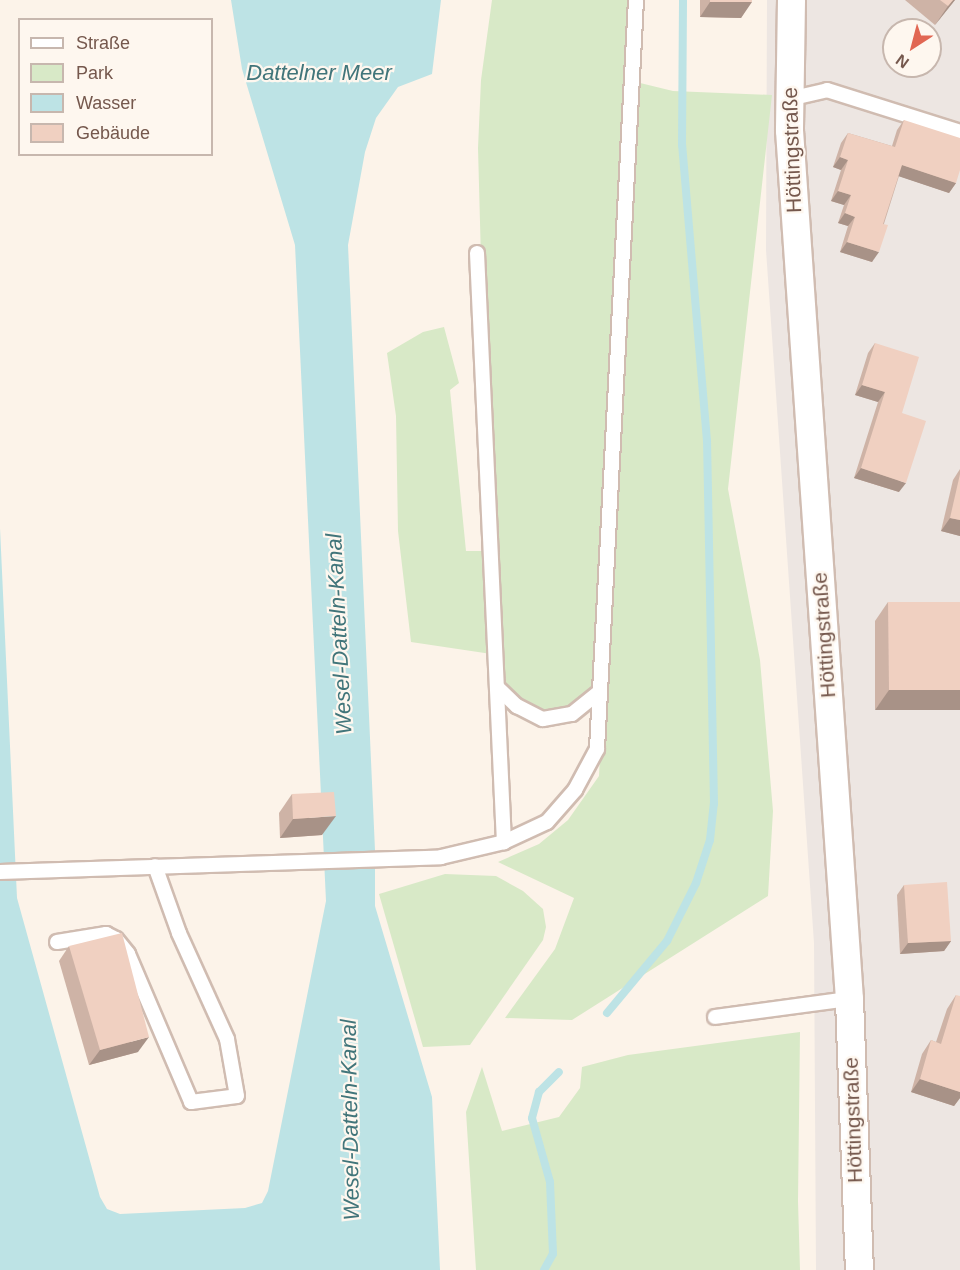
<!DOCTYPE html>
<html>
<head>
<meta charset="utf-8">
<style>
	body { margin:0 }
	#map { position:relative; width:960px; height:1270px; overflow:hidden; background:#fcf3e9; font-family:Arial,sans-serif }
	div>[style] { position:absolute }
	.industrial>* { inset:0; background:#ede6e2 }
	.green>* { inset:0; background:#d8e9c7 }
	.water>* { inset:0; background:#bde3e5 }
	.stream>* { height:8px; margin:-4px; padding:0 4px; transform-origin:4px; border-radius:4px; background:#bde3e5 }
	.roads { filter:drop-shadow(2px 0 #d0bcb1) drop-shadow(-2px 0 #d0bcb1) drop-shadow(0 2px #d0bcb1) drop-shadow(0 -2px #d0bcb1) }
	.service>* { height:14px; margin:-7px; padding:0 7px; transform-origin:7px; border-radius:7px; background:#fff }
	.minor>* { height:27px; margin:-13.5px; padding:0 13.5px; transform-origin:13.5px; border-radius:13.5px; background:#fff }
	.wall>* { inset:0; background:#ceb3a6 }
	.shaded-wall>* { inset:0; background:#a89287 }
	.building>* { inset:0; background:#f0d0c1 }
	span { translate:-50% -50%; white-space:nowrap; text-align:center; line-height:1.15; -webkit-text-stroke:4.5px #fef7ef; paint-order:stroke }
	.street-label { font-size:21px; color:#75584d }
	.water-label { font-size:22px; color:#41757a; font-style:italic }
	.legend { position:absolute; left:18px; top:18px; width:195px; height:138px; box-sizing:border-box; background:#fef7ef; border:2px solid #c7b7ae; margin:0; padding:8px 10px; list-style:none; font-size:18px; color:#75584d }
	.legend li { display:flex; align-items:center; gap:12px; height:30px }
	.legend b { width:30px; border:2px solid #c7b7ae }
	.north { position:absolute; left:882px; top:18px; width:60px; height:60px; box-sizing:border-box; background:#fef7ef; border:2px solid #c7b7ae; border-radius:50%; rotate:216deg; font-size:16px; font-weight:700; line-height:24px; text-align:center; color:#75584d }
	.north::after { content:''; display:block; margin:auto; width:21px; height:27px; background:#e16753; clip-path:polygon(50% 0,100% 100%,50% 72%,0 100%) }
</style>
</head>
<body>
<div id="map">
	<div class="industrial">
		<div style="clip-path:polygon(evenodd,767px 0,960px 0,960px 1270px,816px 1270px,814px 943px,766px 250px,767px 0,894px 30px,930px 30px,930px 66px,894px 66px,894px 30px)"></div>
	</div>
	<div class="green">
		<div style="clip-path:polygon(492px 0,632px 0,595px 689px,571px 711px,542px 715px,520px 702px,500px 686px,498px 655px,411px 642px,398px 531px,396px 416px,387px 353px,423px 332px,444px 327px,459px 383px,450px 390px,466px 551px,495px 551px,483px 333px,478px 148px,481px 80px)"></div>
		<div style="clip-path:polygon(636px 82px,673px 91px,772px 95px,728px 489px,760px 660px,773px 811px,768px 896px,572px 1020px,505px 1018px,555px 949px,574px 898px,498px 862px,539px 844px,568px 820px,599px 776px)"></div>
		<div style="clip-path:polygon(445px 874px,496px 876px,523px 891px,543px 909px,546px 927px,543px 940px,470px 1045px,423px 1047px,379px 894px)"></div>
		<div style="clip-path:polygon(800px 1032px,798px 1201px,800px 1270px,476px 1270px,466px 1112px,482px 1067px,502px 1131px,559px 1117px,580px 1088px,582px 1067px,628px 1055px)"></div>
	</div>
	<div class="water">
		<div style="clip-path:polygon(231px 0,441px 0,432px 74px,398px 87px,376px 118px,365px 152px,348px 245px,375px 850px,375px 906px,432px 1097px,440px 1270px,0 1270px,0 528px,17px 898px,100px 1197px,107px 1209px,120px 1214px,245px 1208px,262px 1203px,268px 1191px,326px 901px,295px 245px,242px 69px)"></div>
	</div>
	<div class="stream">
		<div style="left:607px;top:1013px;width:94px;rotate:-50.2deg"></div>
		<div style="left:667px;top:941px;width:65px;rotate:-63.4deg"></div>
		<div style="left:696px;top:883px;width:45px;rotate:-72deg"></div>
		<div style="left:710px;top:840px;width:36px;rotate:-84deg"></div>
		<div style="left:714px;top:804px;width:363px;rotate:-91.1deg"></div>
		<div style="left:707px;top:441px;width:297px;rotate:-94.8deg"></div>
		<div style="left:682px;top:145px;width:145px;rotate:-89.6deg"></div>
		<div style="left:544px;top:1270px;width:18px;rotate:-61deg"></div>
		<div style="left:553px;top:1254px;width:72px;rotate:-92.4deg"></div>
		<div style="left:550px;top:1182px;width:66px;rotate:-105.7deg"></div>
		<div style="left:532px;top:1118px;width:27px;rotate:-75deg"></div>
		<div style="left:539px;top:1092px;width:28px;rotate:-45deg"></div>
	</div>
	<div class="roads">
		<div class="service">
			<div style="left:789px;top:99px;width:39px;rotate:-13deg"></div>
			<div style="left:827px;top:90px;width:139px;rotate:17.5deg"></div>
			<div style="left:477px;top:253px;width:590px;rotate:87.38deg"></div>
			<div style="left:497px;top:687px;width:28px;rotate:44deg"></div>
			<div style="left:517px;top:706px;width:29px;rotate:27deg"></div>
			<div style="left:543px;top:719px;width:29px;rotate:-10deg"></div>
			<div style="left:572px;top:714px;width:36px;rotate:-39deg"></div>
			<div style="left:0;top:872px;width:441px;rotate:-1.9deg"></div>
			<div style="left:441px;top:857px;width:65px;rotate:-13.4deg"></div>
			<div style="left:504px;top:842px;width:47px;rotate:-24.9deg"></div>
			<div style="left:547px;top:822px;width:43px;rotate:-48.8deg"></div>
			<div style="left:575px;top:790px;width:47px;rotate:-61.8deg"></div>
			<div style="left:597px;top:749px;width:750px;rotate:-87.02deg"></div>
			<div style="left:57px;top:942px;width:50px;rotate:-9.3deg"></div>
			<div style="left:106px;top:934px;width:11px;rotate:27deg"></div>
			<div style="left:116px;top:939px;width:19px;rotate:51deg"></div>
			<div style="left:128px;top:954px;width:161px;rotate:66.9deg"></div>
			<div style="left:191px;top:1102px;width:46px;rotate:-7.4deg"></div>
			<div style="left:237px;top:1096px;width:58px;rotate:-100deg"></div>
			<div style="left:227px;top:1039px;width:116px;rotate:-114.4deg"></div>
			<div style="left:179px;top:933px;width:71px;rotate:-109.7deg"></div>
			<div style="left:715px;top:1017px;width:135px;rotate:-7.7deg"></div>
		</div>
		<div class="minor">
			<div style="left:791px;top:0;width:130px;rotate:90.9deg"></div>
			<div style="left:789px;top:130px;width:871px;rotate:86.05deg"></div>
			<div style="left:849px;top:999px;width:271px;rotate:87.9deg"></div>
		</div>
	</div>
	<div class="wall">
		<div style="clip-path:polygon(700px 0,752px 0,741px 18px,700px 17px)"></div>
		<div style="clip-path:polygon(905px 0,955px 0,935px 25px)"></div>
		<div style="clip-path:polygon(904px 120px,956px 183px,949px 193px,899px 176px,872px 262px,840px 252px,848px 226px,838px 223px,844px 205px,831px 201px,841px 170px,833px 167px,841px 143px,848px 133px,892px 146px,897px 130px)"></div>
		<div style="clip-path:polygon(875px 343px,902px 413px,899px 492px,854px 478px,878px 402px,855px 395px,868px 353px)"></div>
		<div style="clip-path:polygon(960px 469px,960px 536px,941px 531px,953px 480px)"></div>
		<div style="clip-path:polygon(888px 602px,960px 602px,875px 710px,875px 621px)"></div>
		<div style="clip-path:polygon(292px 794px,322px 835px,280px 838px,279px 813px)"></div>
		<div style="clip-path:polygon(904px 885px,951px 941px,944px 951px,900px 954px,897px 895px)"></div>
		<div style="clip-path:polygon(69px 946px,138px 1052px,89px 1065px,59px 961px)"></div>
		<div style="clip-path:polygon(956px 995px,960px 1098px,954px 1106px,911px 1092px,922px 1054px,931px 1040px,936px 1042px,947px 1009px)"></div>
	</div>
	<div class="shaded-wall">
		<div style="clip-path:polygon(953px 0,955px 0,935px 25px,948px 6px)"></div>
		<div style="clip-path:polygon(710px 2px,752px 2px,741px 18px,700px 17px)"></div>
		<div style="clip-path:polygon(840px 157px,848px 160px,841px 170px,833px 167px)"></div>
		<div style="clip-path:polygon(902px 165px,956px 183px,949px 193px,895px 175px)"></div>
		<div style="clip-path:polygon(838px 191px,851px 195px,844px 205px,831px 201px)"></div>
		<div style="clip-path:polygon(845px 213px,855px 217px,848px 226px,838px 223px)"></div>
		<div style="clip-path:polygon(847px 242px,879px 252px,872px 262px,840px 252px)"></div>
		<div style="clip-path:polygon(862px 385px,885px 392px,878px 402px,855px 395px)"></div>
		<div style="clip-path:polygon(861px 468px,906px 483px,899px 492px,854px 478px)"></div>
		<div style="clip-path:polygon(950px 518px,960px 520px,960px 536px,941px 531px)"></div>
		<div style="clip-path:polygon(889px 690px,960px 690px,960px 710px,875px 710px)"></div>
		<div style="clip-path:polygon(336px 816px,322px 835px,280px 838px,293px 819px)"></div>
		<div style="clip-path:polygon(951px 941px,944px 951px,900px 954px,908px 943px)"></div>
		<div style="clip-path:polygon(149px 1037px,138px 1052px,89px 1065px,100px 1050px)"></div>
		<div style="clip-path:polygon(920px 1079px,960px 1092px,960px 1098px,954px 1106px,911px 1092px)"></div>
	</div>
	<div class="building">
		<div style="clip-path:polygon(710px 0,752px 0,752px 2px,710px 2px)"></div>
		<div style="clip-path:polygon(940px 0,953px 0,948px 6px)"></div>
		<div style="clip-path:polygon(904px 120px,960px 138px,960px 170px,956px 183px,902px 165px,883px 224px,888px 225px,879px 252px,847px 242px,855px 217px,845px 213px,851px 195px,838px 191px,848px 160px,840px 157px,848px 133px,895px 147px)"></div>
		<div style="clip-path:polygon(875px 343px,919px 357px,902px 413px,926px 421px,906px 483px,861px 468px,885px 392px,862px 385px)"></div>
		<div style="clip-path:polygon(960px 474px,960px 520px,950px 518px)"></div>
		<div style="clip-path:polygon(888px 602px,960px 602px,960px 690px,889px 690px)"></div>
		<div style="clip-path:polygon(334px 792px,336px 816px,293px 819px,292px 794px)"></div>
		<div style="clip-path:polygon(947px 882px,951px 941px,908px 943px,904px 885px)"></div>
		<div style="clip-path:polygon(122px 933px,149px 1037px,100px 1050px,69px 946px)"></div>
		<div style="clip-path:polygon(956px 995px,960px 996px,960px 1092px,920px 1079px,931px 1040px,941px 1044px)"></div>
	</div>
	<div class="street-label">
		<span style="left:792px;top:150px;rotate:-92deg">Höttingstraße</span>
		<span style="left:824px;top:635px;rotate:-94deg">Höttingstraße</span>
		<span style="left:853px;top:1120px;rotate:-92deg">Höttingstraße</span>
	</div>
	<div class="water-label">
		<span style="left:319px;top:73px">Dattelner Meer</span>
		<span style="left:339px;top:634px;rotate:-93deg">Wesel-Datteln-Kanal</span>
		<span style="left:350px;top:1120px;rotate:-91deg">Wesel-Datteln-Kanal</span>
	</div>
	<ul class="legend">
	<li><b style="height:8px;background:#fff"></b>Straße</li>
	<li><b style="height:16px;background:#d8e9c7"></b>Park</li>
	<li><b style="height:16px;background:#bde3e5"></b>Wasser</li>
	<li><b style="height:16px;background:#f0d0c1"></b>Gebäude</li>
	</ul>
	<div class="north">N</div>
</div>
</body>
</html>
